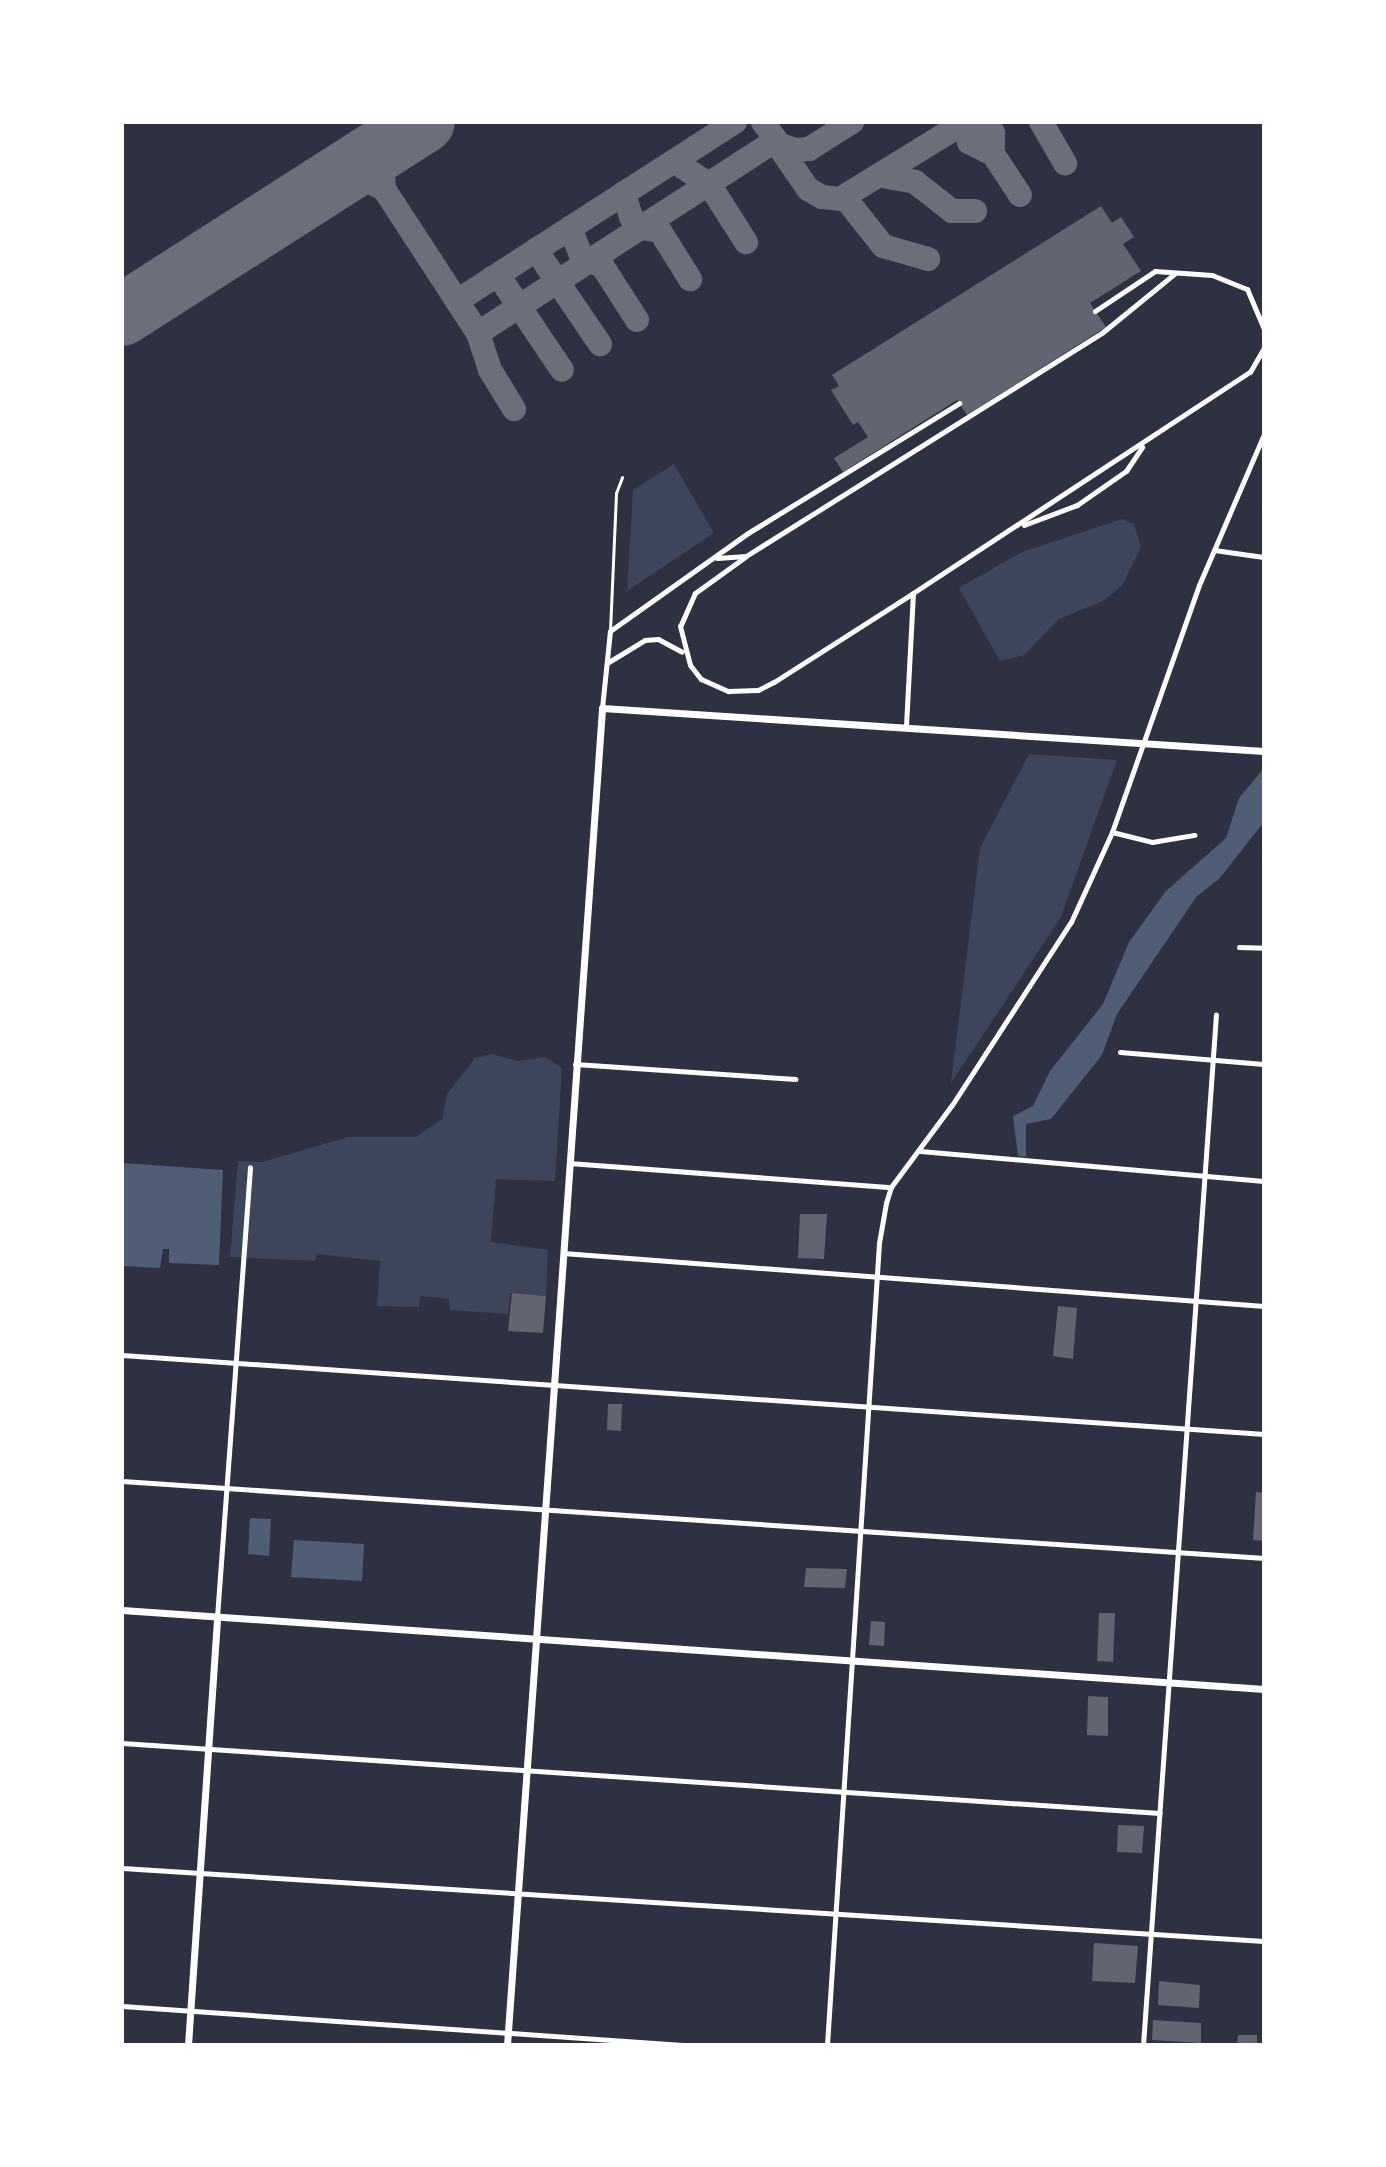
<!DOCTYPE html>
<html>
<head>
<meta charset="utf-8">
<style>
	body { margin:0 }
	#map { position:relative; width:1386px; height:2167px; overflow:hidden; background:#2d3142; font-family:Inter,sans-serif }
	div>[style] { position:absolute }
	.green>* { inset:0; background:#3c4559 }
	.water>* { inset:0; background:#4f5d75 }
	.taxiway>* { height:24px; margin:-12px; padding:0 12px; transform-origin:12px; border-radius:12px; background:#6c6f7a }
	.runway>* { height:62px; margin:-31px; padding:0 31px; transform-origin:31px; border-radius:31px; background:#6c6f7a }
	.building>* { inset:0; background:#626471 }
	.service>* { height:3px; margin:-1.5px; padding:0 1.5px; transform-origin:1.5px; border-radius:1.5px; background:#fff }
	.minor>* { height:5px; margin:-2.5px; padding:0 2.5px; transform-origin:2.5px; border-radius:2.5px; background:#fff }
	.tertiary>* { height:7px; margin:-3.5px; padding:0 3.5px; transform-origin:3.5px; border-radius:3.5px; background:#fff }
	.secondary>* { height:7px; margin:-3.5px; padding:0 3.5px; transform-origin:3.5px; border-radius:3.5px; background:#fff }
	span { translate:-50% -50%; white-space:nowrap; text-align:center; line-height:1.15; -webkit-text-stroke:8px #fff; paint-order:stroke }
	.frame { position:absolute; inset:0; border:124px solid #fff; pointer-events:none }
</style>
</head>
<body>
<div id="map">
	<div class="green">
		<div style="clip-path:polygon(674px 464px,714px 533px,627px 591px,633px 490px)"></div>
		<div style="clip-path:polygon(1122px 519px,1134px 524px,1141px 547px,1122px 586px,1103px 601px,1059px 619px,1024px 655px,1000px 661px,959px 588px,1022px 552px)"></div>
		<div style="clip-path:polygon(1029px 754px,1117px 760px,1061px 917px,951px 1083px,980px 848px)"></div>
		<div style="clip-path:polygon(491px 1054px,518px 1061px,545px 1057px,562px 1068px,555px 1181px,496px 1179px,491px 1242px,548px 1250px,546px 1296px,510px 1293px,508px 1314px,450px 1310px,449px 1299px,420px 1296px,419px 1307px,377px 1306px,380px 1261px,316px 1254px,315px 1261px,230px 1257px,238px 1161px,262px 1162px,348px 1137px,416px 1137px,442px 1119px,447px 1094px,475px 1058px)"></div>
	</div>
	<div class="water">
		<div style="clip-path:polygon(1264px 768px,1264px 822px,1219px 879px,1197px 896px,1117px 1014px,1102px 1055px,1051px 1119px,1026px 1124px,1026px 1157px,1018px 1156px,1013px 1116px,1033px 1106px,1050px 1071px,1103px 1004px,1129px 942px,1166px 891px,1226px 838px,1239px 798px)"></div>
		<div style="clip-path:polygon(122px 1163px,223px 1170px,219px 1265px,169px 1263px,169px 1249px,163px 1249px,160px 1268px,122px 1266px)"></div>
		<div style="clip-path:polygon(250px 1518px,271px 1519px,269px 1556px,248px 1554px)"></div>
		<div style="clip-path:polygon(294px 1540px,364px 1544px,362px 1581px,291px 1577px)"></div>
	</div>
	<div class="taxiway">
		<div style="left:763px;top:122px;width:29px;rotate:54deg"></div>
		<div style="left:780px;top:145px;width:16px;rotate:18deg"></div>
		<div style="left:795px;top:150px;width:14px;rotate:-4deg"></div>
		<div style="left:809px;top:149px;width:51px;rotate:-32.1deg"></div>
		<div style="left:985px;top:122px;width:14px;rotate:54deg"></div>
		<div style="left:993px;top:133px;width:21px;rotate:90deg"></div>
		<div style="left:1041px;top:122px;width:48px;rotate:59.7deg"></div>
		<div style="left:964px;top:123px;width:20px;rotate:75deg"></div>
		<div style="left:969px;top:142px;width:27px;rotate:27deg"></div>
		<div style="left:993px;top:154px;width:49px;rotate:56.6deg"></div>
		<div style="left:775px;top:141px;width:58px;rotate:55.5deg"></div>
		<div style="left:808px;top:189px;width:16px;rotate:30deg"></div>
		<div style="left:822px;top:197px;width:18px;rotate:6deg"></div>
		<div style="left:840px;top:199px;width:147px;rotate:-31.6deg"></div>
		<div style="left:682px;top:156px;width:12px;rotate:81deg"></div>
		<div style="left:684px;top:168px;width:30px;rotate:33deg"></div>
		<div style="left:709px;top:184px;width:69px;rotate:57.5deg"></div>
		<div style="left:882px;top:176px;width:34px;rotate:10deg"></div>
		<div style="left:915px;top:182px;width:47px;rotate:38.1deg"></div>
		<div style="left:952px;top:211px;width:23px"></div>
		<div style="left:332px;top:181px;width:26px;rotate:-11deg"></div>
		<div style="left:358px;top:176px;width:29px;rotate:27deg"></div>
		<div style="left:384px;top:189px;width:172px;rotate:56.9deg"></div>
		<div style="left:478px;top:333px;width:39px;rotate:72deg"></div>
		<div style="left:490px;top:370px;width:46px;rotate:58.4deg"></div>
		<div style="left:384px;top:189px;width:26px;rotate:-94deg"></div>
		<div style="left:382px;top:163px;width:27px;rotate:-59deg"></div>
		<div style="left:624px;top:193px;width:25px;rotate:74deg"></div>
		<div style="left:631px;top:217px;width:16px;rotate:45deg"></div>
		<div style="left:642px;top:228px;width:18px;rotate:9deg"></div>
		<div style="left:660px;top:231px;width:57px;rotate:58deg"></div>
		<div style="left:845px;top:198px;width:61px;rotate:51.6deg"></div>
		<div style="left:883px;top:246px;width:47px;rotate:16.1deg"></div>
		<div style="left:570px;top:228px;width:31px;rotate:68deg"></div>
		<div style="left:582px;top:257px;width:23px;rotate:25deg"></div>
		<div style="left:603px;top:267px;width:63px;rotate:57.3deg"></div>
		<div style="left:536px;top:250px;width:114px;rotate:55.8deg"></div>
		<div style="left:492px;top:278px;width:10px;rotate:17deg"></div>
		<div style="left:502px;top:281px;width:107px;rotate:56deg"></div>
		<div style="left:457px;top:301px;width:331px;rotate:-32.8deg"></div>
		<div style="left:478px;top:333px;width:354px;rotate:-32.9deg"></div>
	</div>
	<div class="runway">
		<div style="left:122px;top:315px;width:358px;rotate:-32.6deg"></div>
	</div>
	<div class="building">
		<div style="clip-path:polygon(1101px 206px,1112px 223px,1121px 217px,1134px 237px,1123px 244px,1141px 271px,1090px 303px,1106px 327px,967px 415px,957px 400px,843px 472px,834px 458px,868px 437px,858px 422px,853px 425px,831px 390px,839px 386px,832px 375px)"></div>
		<div style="clip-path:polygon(800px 1214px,827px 1214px,824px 1259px,798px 1258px)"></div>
		<div style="clip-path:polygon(512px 1293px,546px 1296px,543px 1333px,508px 1331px)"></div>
		<div style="clip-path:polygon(1058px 1306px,1077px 1308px,1073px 1359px,1053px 1356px)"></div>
		<div style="clip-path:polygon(608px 1404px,622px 1404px,621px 1431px,607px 1430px)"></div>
		<div style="clip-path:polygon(1256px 1492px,1264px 1493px,1264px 1541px,1253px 1540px)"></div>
		<div style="clip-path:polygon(806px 1568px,847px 1569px,845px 1588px,804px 1587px)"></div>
		<div style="clip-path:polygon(1099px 1613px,1115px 1613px,1113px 1662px,1097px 1661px)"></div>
		<div style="clip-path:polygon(871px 1621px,885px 1622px,884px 1646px,869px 1645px)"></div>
		<div style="clip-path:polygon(1088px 1696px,1108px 1697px,1108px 1736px,1087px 1735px)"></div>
		<div style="clip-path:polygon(1118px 1825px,1144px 1826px,1142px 1853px,1117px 1852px)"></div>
		<div style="clip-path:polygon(1094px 1943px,1138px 1946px,1135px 1983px,1092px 1981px)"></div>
		<div style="clip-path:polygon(1159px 1981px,1200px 1985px,1199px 2008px,1158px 2005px)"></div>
		<div style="clip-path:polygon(1153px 2020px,1201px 2023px,1201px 2043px,1152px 2040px)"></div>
		<div style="clip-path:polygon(1238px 2035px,1257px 2035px,1257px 2045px,1237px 2045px)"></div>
	</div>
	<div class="service">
		<div style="left:610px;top:631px;width:138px;rotate:-87.5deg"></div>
		<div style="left:616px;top:493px;width:17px;rotate:-69deg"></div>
	</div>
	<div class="minor">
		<div style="left:1095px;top:311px;width:72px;rotate:-33.7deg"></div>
		<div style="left:1155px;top:271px;width:57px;rotate:4deg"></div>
		<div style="left:1212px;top:275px;width:38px;rotate:22deg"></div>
		<div style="left:1247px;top:289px;width:43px;rotate:67deg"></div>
		<div style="left:1024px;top:525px;width:57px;rotate:-20.7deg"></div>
		<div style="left:1077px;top:505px;width:60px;rotate:-34.8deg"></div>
		<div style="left:1126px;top:471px;width:29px;rotate:-56deg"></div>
		<div style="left:1214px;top:550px;width:50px;rotate:8deg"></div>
		<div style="left:745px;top:557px;width:62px;rotate:144.2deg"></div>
		<div style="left:695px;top:593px;width:36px;rotate:114deg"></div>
		<div style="left:680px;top:626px;width:40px;rotate:75.6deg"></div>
		<div style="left:690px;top:665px;width:18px;rotate:52deg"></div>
		<div style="left:701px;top:679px;width:30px;rotate:24deg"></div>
		<div style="left:728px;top:691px;width:30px;rotate:-2deg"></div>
		<div style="left:758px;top:690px;width:18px;rotate:-27deg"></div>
		<div style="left:774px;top:682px;width:165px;rotate:-32.6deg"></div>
		<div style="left:717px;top:558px;width:29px;rotate:-4deg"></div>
		<div style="left:746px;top:556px;width:421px;rotate:-32.1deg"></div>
		<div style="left:1103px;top:332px;width:92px;rotate:-39.2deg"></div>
		<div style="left:607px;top:663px;width:44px;rotate:-31.2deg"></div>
		<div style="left:645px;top:640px;width:13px;rotate:-4deg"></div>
		<div style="left:658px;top:639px;width:27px;rotate:28deg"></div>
		<div style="left:602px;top:708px;width:77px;rotate:-84.1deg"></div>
		<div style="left:610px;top:631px;width:169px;rotate:-35.4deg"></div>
		<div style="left:748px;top:533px;width:248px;rotate:-31.6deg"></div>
		<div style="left:906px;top:726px;width:133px;rotate:-87deg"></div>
		<div style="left:913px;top:593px;width:403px;rotate:-33.3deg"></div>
		<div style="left:1250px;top:372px;width:28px;rotate:-60deg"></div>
		<div style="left:1112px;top:832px;width:41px;rotate:14deg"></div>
		<div style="left:1152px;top:842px;width:43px;rotate:-9.5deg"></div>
		<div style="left:1239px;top:947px;width:25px;rotate:2deg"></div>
		<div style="left:1120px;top:1052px;width:144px;rotate:4.8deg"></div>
		<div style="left:575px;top:1064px;width:221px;rotate:3.9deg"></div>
		<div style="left:920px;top:1151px;width:345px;rotate:5deg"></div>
		<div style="left:569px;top:1163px;width:323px;rotate:4.3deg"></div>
		<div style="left:563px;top:1253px;width:703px;rotate:4.32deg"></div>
		<div style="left:122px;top:1355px;width:1145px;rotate:3.96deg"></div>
		<div style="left:122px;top:1481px;width:1145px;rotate:3.86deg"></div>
		<div style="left:217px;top:1617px;width:451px;rotate:-85.8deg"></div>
		<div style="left:122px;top:1743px;width:1040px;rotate:3.86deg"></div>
		<div style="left:122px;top:1868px;width:1144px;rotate:3.66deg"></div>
		<div style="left:122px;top:2006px;width:562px;rotate:3.98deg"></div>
		<div style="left:827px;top:2045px;width:804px;rotate:-86.29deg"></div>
		<div style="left:879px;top:1243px;width:41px;rotate:-80.1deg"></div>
		<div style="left:886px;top:1203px;width:17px;rotate:-73deg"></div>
		<div style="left:891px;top:1187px;width:102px;rotate:-53.4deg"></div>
		<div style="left:952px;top:1105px;width:218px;rotate:-57deg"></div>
		<div style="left:1071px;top:922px;width:99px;rotate:-65.5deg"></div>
		<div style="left:1112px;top:832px;width:262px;rotate:-70.6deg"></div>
		<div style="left:1199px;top:585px;width:164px;rotate:-66.7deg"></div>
		<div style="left:1143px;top:2045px;width:1033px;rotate:-85.95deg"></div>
	</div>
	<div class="tertiary">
		<div style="left:536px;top:1639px;width:933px;rotate:-85.94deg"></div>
		<div style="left:602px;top:708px;width:663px;rotate:3.72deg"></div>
	</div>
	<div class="secondary">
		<div style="left:122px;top:1610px;width:1145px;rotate:3.96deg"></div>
		<div style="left:188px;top:2045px;width:429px;rotate:-86.1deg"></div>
		<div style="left:507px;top:2045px;width:407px;rotate:-85.9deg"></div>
	</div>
	<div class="frame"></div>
</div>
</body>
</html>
